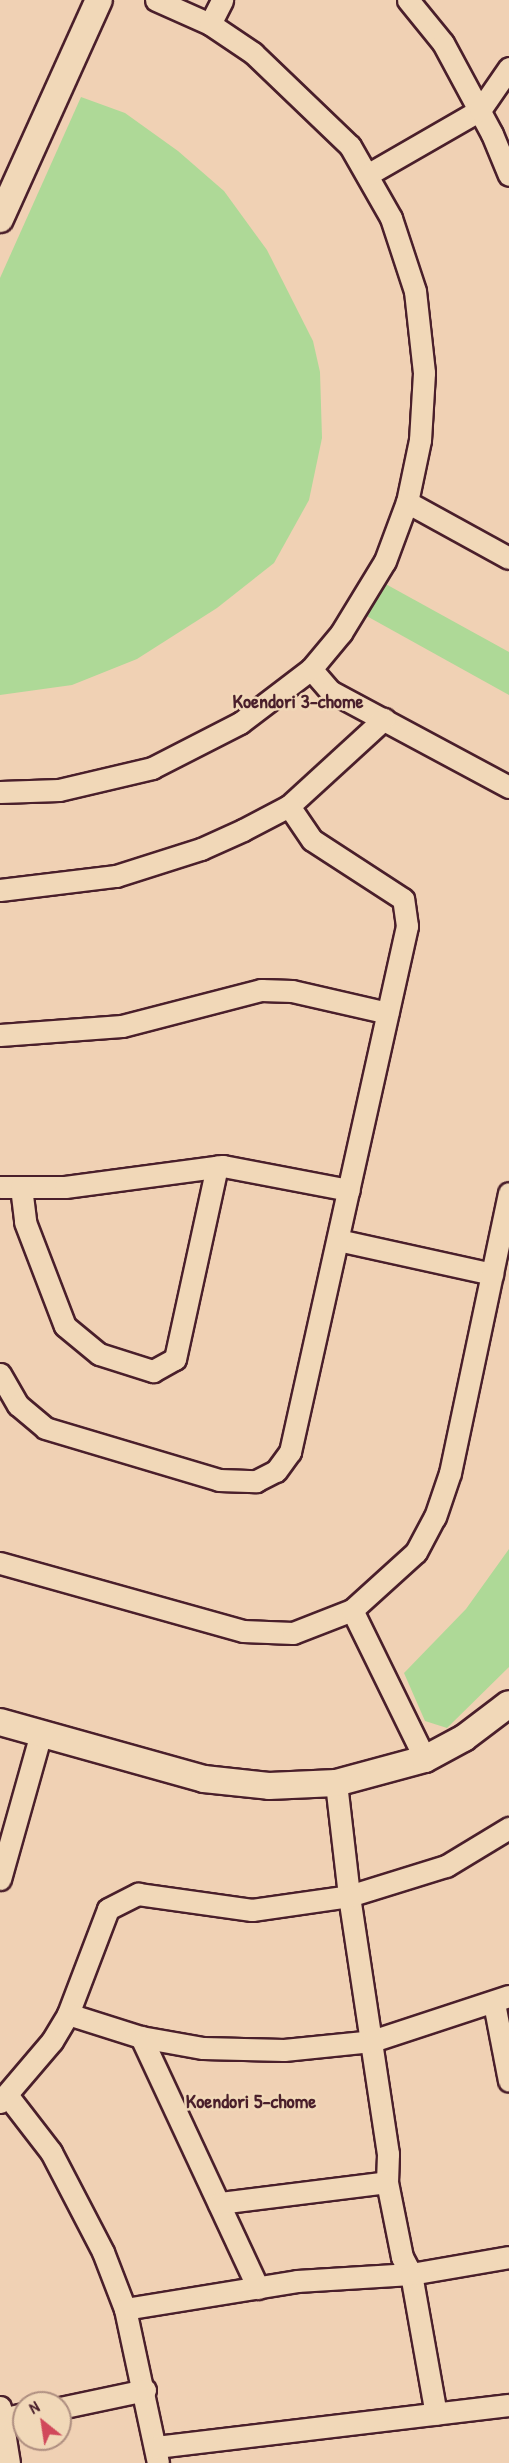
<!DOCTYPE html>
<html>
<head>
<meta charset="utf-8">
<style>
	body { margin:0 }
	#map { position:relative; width:509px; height:2463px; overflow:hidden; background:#f0d1b4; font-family:"Patrick Hand",sans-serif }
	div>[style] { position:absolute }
	.green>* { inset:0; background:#aed997 }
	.roads { filter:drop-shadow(2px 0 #4a1f2b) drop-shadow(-2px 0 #4a1f2b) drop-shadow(0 2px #4a1f2b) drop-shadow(0 -2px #4a1f2b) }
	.minor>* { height:21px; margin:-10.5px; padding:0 10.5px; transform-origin:10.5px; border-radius:10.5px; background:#f1d8b8 }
	.tertiary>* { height:26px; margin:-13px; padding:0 13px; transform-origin:13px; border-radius:13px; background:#f1d8b8 }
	span { translate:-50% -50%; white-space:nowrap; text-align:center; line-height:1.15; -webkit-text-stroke:5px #f1d8b8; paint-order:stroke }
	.neighbourhood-label { font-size:20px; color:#4a1f2b; font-weight:700 }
	.north { position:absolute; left:12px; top:2391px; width:60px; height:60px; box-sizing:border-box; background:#f1d8b8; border:2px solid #ae8e80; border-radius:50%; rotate:330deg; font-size:16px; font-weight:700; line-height:24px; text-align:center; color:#4a1f2b }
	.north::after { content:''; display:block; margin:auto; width:21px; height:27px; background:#d1495b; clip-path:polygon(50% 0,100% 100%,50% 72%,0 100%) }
</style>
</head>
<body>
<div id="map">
	<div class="green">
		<div style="clip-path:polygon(81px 97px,125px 113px,178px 151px,224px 191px,267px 250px,313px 341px,320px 372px,322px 438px,309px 500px,274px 563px,217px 608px,137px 659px,72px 685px,0 695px,0 278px)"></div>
		<div style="clip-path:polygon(382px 582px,509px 652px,509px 695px,363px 614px)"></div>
		<div style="clip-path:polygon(509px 1549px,509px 1667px,447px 1728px,425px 1721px,404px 1673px,466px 1609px)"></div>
	</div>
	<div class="roads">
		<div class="minor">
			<div style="left:156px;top:0;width:59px;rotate:24deg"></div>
			<div style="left:210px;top:24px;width:52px;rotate:34deg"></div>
			<div style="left:253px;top:53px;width:134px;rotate:43.8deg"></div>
			<div style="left:350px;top:146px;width:83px;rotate:60.3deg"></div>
			<div style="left:391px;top:218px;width:77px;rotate:71.8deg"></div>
			<div style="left:415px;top:291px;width:82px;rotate:83.7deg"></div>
			<div style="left:424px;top:373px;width:67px;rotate:93.4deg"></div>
			<div style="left:420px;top:440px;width:63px;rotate:101.8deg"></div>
			<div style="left:407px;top:502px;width:116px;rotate:28.8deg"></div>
			<div style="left:408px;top:0;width:55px;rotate:50.9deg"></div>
			<div style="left:443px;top:43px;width:103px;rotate:61.7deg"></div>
			<div style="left:492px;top:134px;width:44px;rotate:67.5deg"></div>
			<div style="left:210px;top:24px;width:27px;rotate:-63deg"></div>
			<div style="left:367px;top:175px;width:130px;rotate:-29.9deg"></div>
			<div style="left:480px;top:110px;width:51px;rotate:-55.4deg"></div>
			<div style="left:311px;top:669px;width:29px;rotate:49deg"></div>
			<div style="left:330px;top:691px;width:203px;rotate:28.2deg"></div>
			<div style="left:0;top:792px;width:59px;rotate:-1.9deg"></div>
			<div style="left:59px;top:790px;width:96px;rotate:-13.3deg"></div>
			<div style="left:152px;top:768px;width:99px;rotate:-27.1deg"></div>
			<div style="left:240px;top:723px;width:89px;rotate:-37.3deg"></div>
			<div style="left:311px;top:669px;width:47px;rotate:-50.2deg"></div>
			<div style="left:341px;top:633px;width:84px;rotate:-58.6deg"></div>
			<div style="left:385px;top:561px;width:63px;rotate:-69.6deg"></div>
			<div style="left:0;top:890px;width:117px;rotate:-6.9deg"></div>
			<div style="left:116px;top:876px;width:89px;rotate:-17.6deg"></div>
			<div style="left:201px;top:849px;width:46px;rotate:-24.3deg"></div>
			<div style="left:243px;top:830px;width:52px;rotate:-27.6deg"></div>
			<div style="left:289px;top:806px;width:129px;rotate:-42.5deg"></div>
			<div style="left:0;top:1035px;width:122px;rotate:-4.2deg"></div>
			<div style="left:122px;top:1026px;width:144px;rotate:-14.5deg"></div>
			<div style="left:261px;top:990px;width:31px;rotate:2deg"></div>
			<div style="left:292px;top:991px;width:98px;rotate:12.9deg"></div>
			<div style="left:0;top:1187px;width:65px"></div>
			<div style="left:65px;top:1187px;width:159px;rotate:-7.6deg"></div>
			<div style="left:223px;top:1166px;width:128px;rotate:10.8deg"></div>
			<div style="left:21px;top:1187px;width:35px;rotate:83deg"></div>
			<div style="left:25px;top:1222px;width:111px;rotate:69deg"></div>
			<div style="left:65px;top:1326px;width:44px;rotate:39.5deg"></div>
			<div style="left:99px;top:1354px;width:57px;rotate:17.5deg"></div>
			<div style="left:153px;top:1371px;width:25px;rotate:-29deg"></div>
			<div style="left:175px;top:1359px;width:197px;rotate:-77.7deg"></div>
			<div style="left:338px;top:1240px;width:158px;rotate:12.4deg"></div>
			<div style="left:0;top:1374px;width:36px;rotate:60deg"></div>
			<div style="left:18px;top:1405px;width:35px;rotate:40deg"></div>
			<div style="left:45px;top:1428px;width:182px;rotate:16.6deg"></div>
			<div style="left:219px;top:1480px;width:37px;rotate:2deg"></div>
			<div style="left:256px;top:1481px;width:22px;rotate:-27deg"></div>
			<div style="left:276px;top:1471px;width:24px;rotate:-54deg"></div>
			<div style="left:290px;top:1452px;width:539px;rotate:-77.46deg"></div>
			<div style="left:407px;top:926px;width:27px;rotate:-98deg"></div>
			<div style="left:403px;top:899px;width:108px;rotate:-147deg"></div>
			<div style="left:312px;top:840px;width:41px;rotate:-124.1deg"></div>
			<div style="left:0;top:1563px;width:252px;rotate:15.6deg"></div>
			<div style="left:243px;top:1631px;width:50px;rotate:2.3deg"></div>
			<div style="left:293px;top:1633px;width:63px;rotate:-21.3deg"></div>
			<div style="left:425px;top:1759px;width:166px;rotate:-116.1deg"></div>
			<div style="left:352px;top:1610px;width:86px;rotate:-42.2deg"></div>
			<div style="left:416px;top:1552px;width:40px;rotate:-62deg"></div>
			<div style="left:435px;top:1517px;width:46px;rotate:-71.2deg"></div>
			<div style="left:450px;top:1473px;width:286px;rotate:-78.1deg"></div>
			<div style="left:336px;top:1783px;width:114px;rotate:83.4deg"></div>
			<div style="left:349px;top:1896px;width:261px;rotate:81.4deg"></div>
			<div style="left:388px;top:2154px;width:28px;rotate:92deg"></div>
			<div style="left:387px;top:2182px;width:76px;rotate:78.7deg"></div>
			<div style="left:402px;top:2257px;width:19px;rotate:62deg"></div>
			<div style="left:411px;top:2274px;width:142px;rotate:79.9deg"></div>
			<div style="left:0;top:1879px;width:152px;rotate:-74.3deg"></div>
			<div style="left:494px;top:2003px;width:79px;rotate:79.1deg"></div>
			<div style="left:68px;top:2014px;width:112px;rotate:-69.1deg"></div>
			<div style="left:108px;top:1909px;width:34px;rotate:-27deg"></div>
			<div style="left:138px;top:1894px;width:115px;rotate:8deg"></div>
			<div style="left:252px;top:1910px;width:98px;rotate:-8.2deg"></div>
			<div style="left:349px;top:1896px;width:102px;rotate:-17.2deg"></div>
			<div style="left:446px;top:1866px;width:74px;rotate:-31.1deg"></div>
			<div style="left:141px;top:2037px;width:277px;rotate:65deg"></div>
			<div style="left:7px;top:2095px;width:72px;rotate:52.3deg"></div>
			<div style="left:51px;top:2152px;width:113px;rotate:62.5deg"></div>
			<div style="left:103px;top:2252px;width:61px;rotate:68.9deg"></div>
			<div style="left:125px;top:2309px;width:157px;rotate:77.9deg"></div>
			<div style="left:0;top:2102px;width:80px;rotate:-49.6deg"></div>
			<div style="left:52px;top:2041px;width:31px;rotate:-59deg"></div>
			<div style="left:68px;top:2014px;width:77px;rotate:17.5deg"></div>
			<div style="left:141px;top:2037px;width:63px;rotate:10.1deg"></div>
			<div style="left:203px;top:2048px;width:81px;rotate:1.4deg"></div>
			<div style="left:284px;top:2050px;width:88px;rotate:-5.8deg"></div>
			<div style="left:372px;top:2041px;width:144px;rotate:-18.2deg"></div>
			<div style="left:219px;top:2203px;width:169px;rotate:-7.1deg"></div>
			<div style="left:125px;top:2309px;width:174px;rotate:-9.2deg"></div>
			<div style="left:297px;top:2281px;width:114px;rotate:-3.5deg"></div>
			<div style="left:411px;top:2274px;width:99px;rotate:-9.8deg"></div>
			<div style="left:0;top:2407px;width:57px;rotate:80.9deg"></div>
			<div style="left:60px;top:2408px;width:87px;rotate:-12deg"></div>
			<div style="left:2px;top:2419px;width:23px;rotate:-13deg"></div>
			<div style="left:156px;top:2447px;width:355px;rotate:-6.8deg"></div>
		</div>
		<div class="tertiary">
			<div style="left:0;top:219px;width:240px;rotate:-65.7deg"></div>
			<div style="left:0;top:1722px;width:212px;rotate:15.6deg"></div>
			<div style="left:204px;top:1779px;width:65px;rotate:6.1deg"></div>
			<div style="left:269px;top:1786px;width:67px;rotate:-2.6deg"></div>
			<div style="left:336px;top:1783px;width:92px;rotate:-15.1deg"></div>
			<div style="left:425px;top:1759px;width:44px;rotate:-28.3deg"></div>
			<div style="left:464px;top:1738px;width:56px;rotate:-37.1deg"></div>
		</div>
	</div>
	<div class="neighbourhood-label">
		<span style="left:298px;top:700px">Koendori 3-chome</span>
		<span style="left:251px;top:2100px">Koendori 5-chome</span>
	</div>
	<div class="north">N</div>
</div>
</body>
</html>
